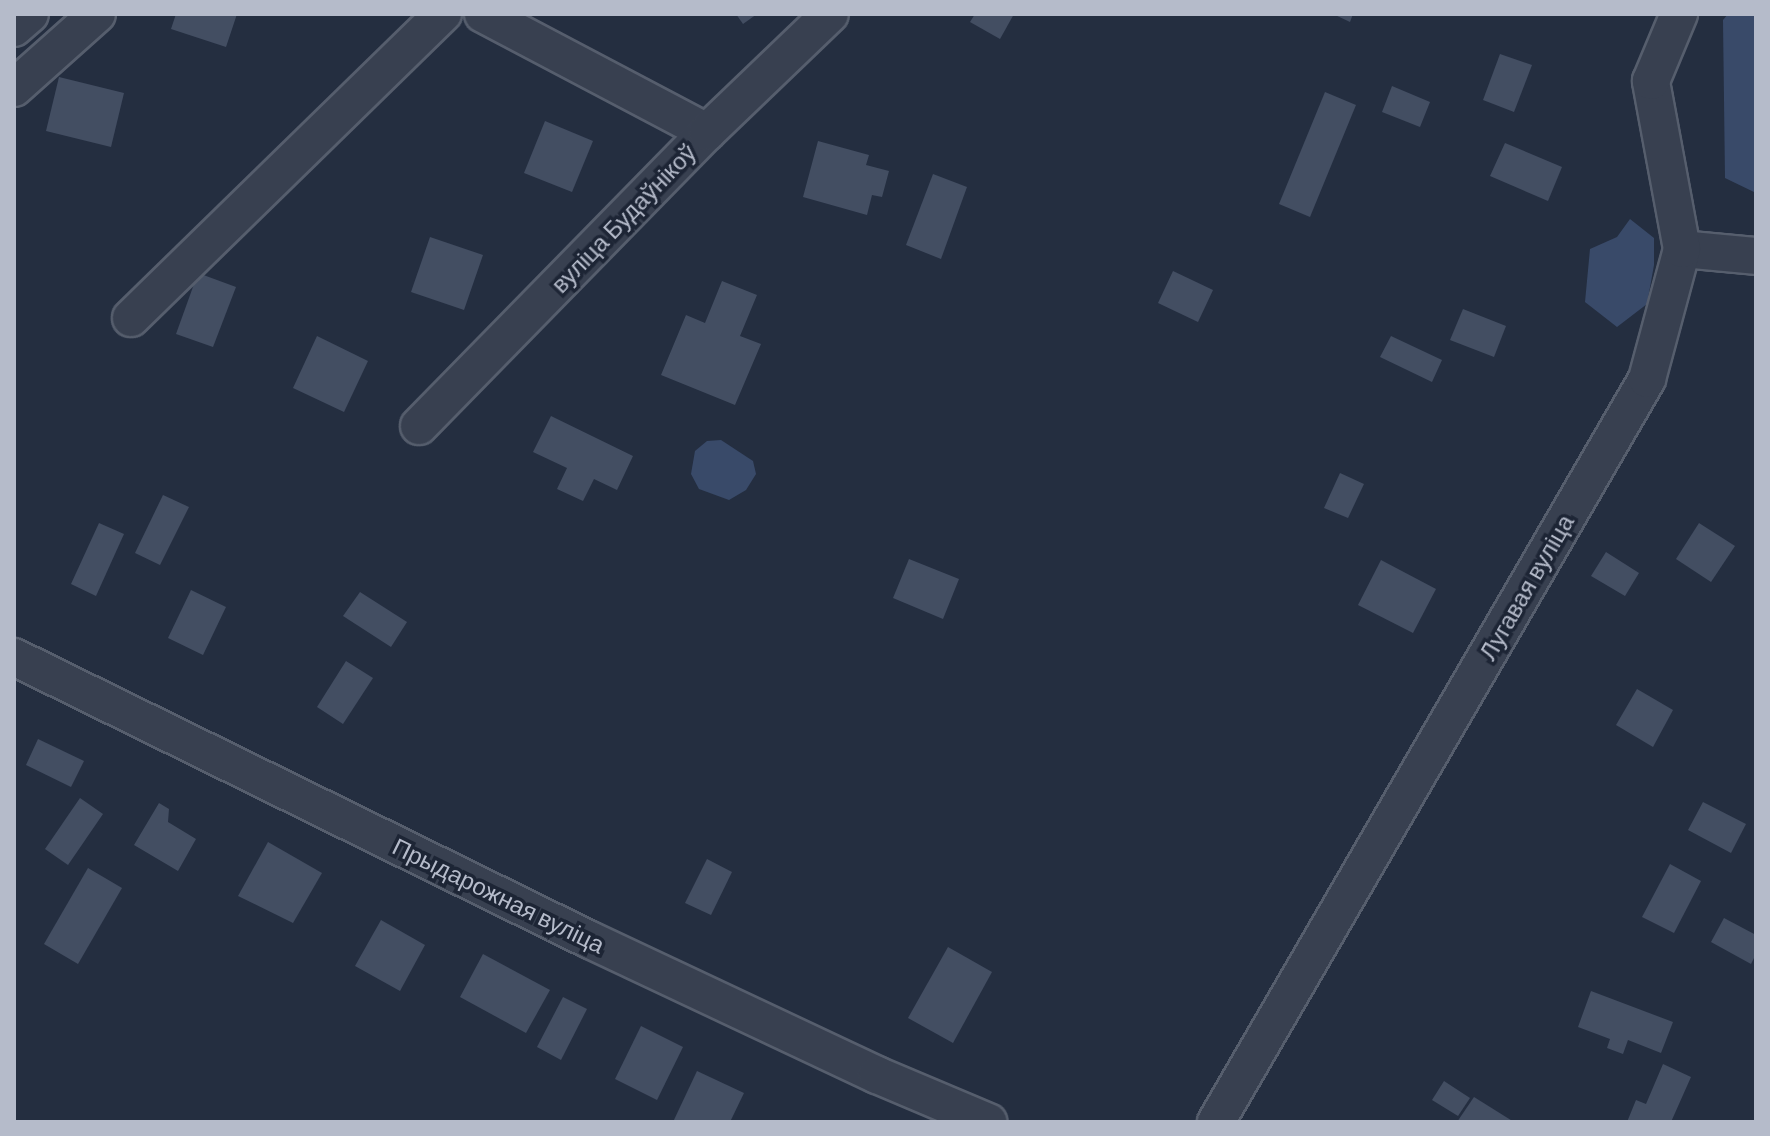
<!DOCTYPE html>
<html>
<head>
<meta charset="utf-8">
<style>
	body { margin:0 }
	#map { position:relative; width:1770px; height:1136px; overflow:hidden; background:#242e40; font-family:Barlow,sans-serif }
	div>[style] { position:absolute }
	.water>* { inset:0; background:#394a69 }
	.building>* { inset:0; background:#434e62 }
	.roads { filter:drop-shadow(2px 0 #565e6d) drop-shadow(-2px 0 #565e6d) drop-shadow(0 2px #565e6d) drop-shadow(0 -2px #565e6d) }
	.minor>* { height:36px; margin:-18px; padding:0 18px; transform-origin:18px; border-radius:18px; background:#384050 }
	span { translate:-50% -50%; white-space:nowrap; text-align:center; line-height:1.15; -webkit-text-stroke:7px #1d2535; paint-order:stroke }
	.street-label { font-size:24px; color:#b5bbca }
	.frame { position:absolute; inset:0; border:16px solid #b5bbca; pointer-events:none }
</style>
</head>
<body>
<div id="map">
	<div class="water">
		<div style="clip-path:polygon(1728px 14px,1756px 14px,1756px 193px,1725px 178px,1723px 20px)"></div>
		<div style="clip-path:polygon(1630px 219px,1654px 238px,1654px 265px,1647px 304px,1617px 327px,1585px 302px,1590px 249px,1617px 237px)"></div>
		<div style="clip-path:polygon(721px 440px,753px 461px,756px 474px,746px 490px,729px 500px,699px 489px,691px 474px,695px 451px,707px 441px)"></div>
	</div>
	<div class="building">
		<div style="clip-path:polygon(176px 14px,237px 14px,226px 47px,171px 29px)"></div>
		<div style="clip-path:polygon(736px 14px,757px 14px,743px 24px)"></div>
		<div style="clip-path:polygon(975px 14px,1014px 14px,1000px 39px,970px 22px)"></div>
		<div style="clip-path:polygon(1333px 14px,1353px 14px,1350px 22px)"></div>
		<div style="clip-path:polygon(1500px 54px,1532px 65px,1514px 112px,1483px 100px)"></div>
		<div style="clip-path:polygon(59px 77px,124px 93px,111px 147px,46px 131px)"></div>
		<div style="clip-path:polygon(1392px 86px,1430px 102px,1420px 127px,1382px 112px)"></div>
		<div style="clip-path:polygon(1325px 92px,1356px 105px,1310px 217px,1279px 204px)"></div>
		<div style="clip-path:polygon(545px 121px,593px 141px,572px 192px,524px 173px)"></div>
		<div style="clip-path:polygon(818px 141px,869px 155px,866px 165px,889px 171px,882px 197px,872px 195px,867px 215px,803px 197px)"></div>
		<div style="clip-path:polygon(1505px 143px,1562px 167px,1548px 201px,1490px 176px)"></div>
		<div style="clip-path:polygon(933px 174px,967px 187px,941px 259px,906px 245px)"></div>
		<div style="clip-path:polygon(430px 237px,483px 255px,464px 310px,411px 292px)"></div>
		<div style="clip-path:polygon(1173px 271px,1213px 290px,1198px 322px,1158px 303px)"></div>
		<div style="clip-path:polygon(198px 273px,236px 287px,213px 347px,176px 334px)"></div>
		<div style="clip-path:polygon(722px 281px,757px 295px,740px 336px,761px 344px,735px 405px,661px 375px,686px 315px,705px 323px)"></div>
		<div style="clip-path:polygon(1463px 309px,1506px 326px,1494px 357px,1450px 340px)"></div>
		<div style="clip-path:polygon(317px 336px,368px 361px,344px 412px,293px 388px)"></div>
		<div style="clip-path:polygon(1391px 336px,1442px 360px,1432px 382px,1380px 357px)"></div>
		<div style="clip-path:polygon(551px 416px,633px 456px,617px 490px,594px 479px,583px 501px,557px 489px,567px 468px,533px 452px)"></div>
		<div style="clip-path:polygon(1340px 473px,1364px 484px,1348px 518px,1324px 508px)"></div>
		<div style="clip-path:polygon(163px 495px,189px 507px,160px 565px,135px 553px)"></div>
		<div style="clip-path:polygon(99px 523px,124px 534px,96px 596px,71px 584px)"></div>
		<div style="clip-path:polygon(1699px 523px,1735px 546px,1711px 582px,1676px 559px)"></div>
		<div style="clip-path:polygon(1606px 552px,1639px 573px,1625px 596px,1591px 576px)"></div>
		<div style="clip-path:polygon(909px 559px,959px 579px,943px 619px,893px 598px)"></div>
		<div style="clip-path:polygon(1381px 560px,1436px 589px,1413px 633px,1358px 605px)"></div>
		<div style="clip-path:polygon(191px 590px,226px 607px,203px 655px,168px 638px)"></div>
		<div style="clip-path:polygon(360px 592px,407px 622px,391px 647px,343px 616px)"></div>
		<div style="clip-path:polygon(346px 661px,373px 678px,343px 724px,317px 707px)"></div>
		<div style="clip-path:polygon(1637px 689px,1673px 710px,1653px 747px,1616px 725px)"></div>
		<div style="clip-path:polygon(38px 739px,84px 761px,71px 787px,26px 765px)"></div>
		<div style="clip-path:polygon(80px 798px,103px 814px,68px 865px,45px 849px)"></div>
		<div style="clip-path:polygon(1703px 802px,1746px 824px,1731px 853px,1688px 830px)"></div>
		<div style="clip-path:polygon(159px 803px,169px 809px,168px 822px,196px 839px,178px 871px,134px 845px)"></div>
		<div style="clip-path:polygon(268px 842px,322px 873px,293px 923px,238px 896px)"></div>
		<div style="clip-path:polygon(707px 859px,732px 872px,711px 915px,685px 903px)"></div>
		<div style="clip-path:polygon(1670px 864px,1701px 881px,1674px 933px,1642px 917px)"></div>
		<div style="clip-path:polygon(88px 868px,122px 888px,78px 964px,44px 944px)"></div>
		<div style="clip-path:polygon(1724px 918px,1756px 935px,1756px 954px,1751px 964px,1711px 942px)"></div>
		<div style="clip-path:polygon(381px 920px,425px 945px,400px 991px,355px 966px)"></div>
		<div style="clip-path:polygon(948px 947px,992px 972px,953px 1043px,908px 1018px)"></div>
		<div style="clip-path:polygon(483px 954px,550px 990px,526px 1033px,460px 997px)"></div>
		<div style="clip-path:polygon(1591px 991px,1673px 1022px,1661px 1053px,1628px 1040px,1623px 1054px,1607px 1048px,1610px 1039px,1578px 1027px)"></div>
		<div style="clip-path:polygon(563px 997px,587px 1009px,561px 1060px,537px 1047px)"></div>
		<div style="clip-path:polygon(641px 1026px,683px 1047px,657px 1100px,615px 1079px)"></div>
		<div style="clip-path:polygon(1663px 1064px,1691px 1077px,1671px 1122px,1627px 1122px,1636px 1100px,1646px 1104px)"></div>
		<div style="clip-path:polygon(697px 1071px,744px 1093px,730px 1122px,673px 1122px)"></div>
		<div style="clip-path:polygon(1444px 1081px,1470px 1098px,1458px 1116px,1432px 1100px)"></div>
		<div style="clip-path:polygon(1474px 1097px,1514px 1122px,1457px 1122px)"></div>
	</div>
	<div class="roads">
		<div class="minor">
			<div style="left:483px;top:14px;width:253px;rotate:27.8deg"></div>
			<div style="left:14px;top:28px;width:21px;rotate:-41deg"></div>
			<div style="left:14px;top:88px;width:111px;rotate:-41.7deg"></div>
			<div style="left:1682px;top:249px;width:74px;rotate:5.4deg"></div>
			<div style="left:131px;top:318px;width:436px;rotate:-44.3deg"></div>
			<div style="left:419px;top:426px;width:412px;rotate:-45.6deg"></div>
			<div style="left:707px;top:132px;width:170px;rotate:-43.8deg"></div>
			<div style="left:14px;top:657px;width:642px;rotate:26.17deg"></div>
			<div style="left:590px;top:940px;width:317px;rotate:25.2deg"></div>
			<div style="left:877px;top:1075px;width:121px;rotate:22.9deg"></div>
			<div style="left:1216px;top:1122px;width:859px;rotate:-59.88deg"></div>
			<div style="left:1647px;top:379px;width:135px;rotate:-74.9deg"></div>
			<div style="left:1682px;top:249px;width:171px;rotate:-100.5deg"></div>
			<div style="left:1651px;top:81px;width:73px;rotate:-67.3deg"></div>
		</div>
	</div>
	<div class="street-label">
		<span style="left:623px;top:218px;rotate:-46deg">вуліца Будаўнікоў</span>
		<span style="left:1526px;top:587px;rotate:-60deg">Лугавая вуліца</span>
		<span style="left:499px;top:895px;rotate:26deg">Прыдарожная вуліца</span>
	</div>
	<div class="frame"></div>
</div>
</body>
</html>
